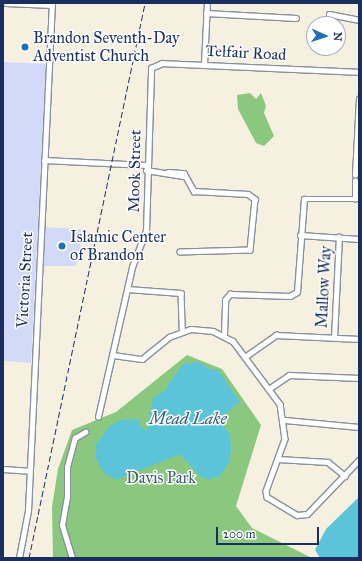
<!DOCTYPE html>
<html>
<head>
<meta charset="utf-8">
<style>
	body { margin:0 }
	#map { position:relative; width:362px; height:561px; overflow:hidden; background:#f5f0e0; font-family:"IM FELL Great Primer",serif }
	div>[style] { position:absolute }
	.built>* { inset:0; background:#d3d9f9 }
	.green>* { inset:0; background:#8ac87f }
	.water>* { inset:0; background:#5cc4d8 }
	.roads { filter:drop-shadow(1px 0 #88909f) drop-shadow(-1px 0 #88909f) drop-shadow(0 1px #88909f) drop-shadow(0 -1px #88909f) }
	.minor>* { height:4.5px; margin:-2.25px; padding:0 2.25px; transform-origin:2.25px; border-radius:2.25px; background:#fff }
	.rail>* { height:1px; margin-top:-0.5px; transform-origin:0; background:repeating-linear-gradient(90deg,#1b2f5e 0 6px,transparent 0 9px) }
	.dots>* { width:11px; height:11px; translate:-50% -50%; box-sizing:border-box; border:2px solid #fff; border-radius:50% }
	span { translate:-50% -50%; white-space:nowrap; text-align:center; line-height:1.15; -webkit-text-stroke:3px #fff; paint-order:stroke }
	.poi-label { font-size:16px; color:#1b2f5e }
	.left { translate:0 -50%; text-align:left }
	.street-label { font-size:16px; color:#1b2f5e }
	.park-label { font-size:16px; color:#3c5d68 }
	.water-label { font-size:17px; color:#2e5c83; font-style:italic }
	.frame { position:absolute; inset:0; border:4px solid #1b2f5e; pointer-events:none }
	.north { position:absolute; left:306px; top:16px; width:40px; height:40px; box-sizing:border-box; background:#fff; border:1px solid #a4acbf; border-radius:50%; rotate:93deg; font-size:11px; font-weight:700; line-height:16px; text-align:center; color:#1b2f5e }
	.north::after { content:''; display:block; margin:auto; width:14px; height:18px; background:#1f6fb2; clip-path:polygon(50% 0,100% 100%,50% 72%,0 100%) }
	.scale { position:absolute; left:216px; top:527px; width:103px; height:18px; box-sizing:border-box; border:2px solid #1b2f5e; border-top:0; padding-left:5px; font-size:12px; line-height:14px; white-space:nowrap; color:#1b2f5e; -webkit-text-stroke:3px #fff; paint-order:stroke }
</style>
</head>
<body>
<div id="map">
	<div class="built">
		<div style="clip-path:polygon(3px 62px,46px 64px,31px 363px,3px 361px)"></div>
		<div style="clip-path:polygon(43px 227px,84px 229px,76px 266px,41px 266px)"></div>
	</div>
	<div class="green">
		<div style="clip-path:polygon(250px 93px,256px 99px,261px 93px,266px 106px,264px 113px,274px 136px,264px 146px,256px 143px,238px 109px,237px 95px)"></div>
		<div style="clip-path:polygon(187px 355px,222px 369px,261px 425px,236px 506px,252px 528px,312px 558px,53px 558px,52px 507px,58px 469px,72px 430px,116px 412px)"></div>
	</div>
	<div class="water">
		<div style="clip-path:polygon(199px 362px,209px 369px,218px 370px,240px 402px,227px 412px,223px 426px,230px 433px,231px 449px,229px 463px,221px 475px,209px 480px,200px 476px,180px 454px,116px 480px,103px 472px,96px 459px,96px 444px,110px 426px,121px 420px,140px 419px,139px 425px,147px 431px,153px 398px,164px 391px,183px 364px)"></div>
		<div style="clip-path:polygon(359px 497px,359px 558px,320px 558px,315px 550px,326px 529px)"></div>
	</div>
	<div class="roads">
		<div class="minor">
			<div style="left:6px;top:3px;width:46px;rotate:2.5deg"></div>
			<div style="left:206px;top:13px;width:90px;rotate:3.2deg"></div>
			<div style="left:329px;top:14px;width:31px;rotate:11deg"></div>
			<div style="left:204px;top:64px;width:61px;rotate:-87.2deg"></div>
			<div style="left:44px;top:160px;width:102px;rotate:2.8deg"></div>
			<div style="left:146px;top:170px;width:39px;rotate:9deg"></div>
			<div style="left:168px;top:172px;width:16px;rotate:4deg"></div>
			<div style="left:184px;top:173px;width:21px;rotate:61deg"></div>
			<div style="left:194px;top:191px;width:54px;rotate:3.2deg"></div>
			<div style="left:248px;top:194px;width:9px;rotate:36deg"></div>
			<div style="left:255px;top:199px;width:51px;rotate:95.6deg"></div>
			<div style="left:250px;top:250px;width:70px;rotate:178.4deg"></div>
			<div style="left:355px;top:175px;width:76px;rotate:-87deg"></div>
			<div style="left:355px;top:199px;width:18px;rotate:-90deg"></div>
			<div style="left:300px;top:235px;width:59px;rotate:3.9deg"></div>
			<div style="left:127px;top:289px;width:54px;rotate:4.2deg"></div>
			<div style="left:181px;top:293px;width:37px;rotate:88deg"></div>
			<div style="left:224px;top:335px;width:35px;rotate:-88deg"></div>
			<div style="left:225px;top:300px;width:8px;rotate:-50deg"></div>
			<div style="left:230px;top:294px;width:60px;rotate:1.9deg"></div>
			<div style="left:290px;top:296px;width:8px;rotate:-30deg"></div>
			<div style="left:297px;top:292px;width:93px;rotate:-85.7deg"></div>
			<div style="left:304px;top:199px;width:55px"></div>
			<div style="left:334px;top:338px;width:101px;rotate:-87.2deg"></div>
			<div style="left:113px;top:355px;width:29px;rotate:8deg"></div>
			<div style="left:142px;top:359px;width:35px;rotate:-39deg"></div>
			<div style="left:169px;top:337px;width:23px;rotate:-20deg"></div>
			<div style="left:191px;top:329px;width:22px;rotate:5deg"></div>
			<div style="left:213px;top:331px;width:22px;rotate:27deg"></div>
			<div style="left:233px;top:341px;width:79px;rotate:53.3deg"></div>
			<div style="left:280px;top:404px;width:35px;rotate:82deg"></div>
			<div style="left:285px;top:439px;width:55px;rotate:110.1deg"></div>
			<div style="left:266px;top:491px;width:6px;rotate:81deg"></div>
			<div style="left:267px;top:497px;width:35px;rotate:31deg"></div>
			<div style="left:297px;top:515px;width:10px;rotate:-6deg"></div>
			<div style="left:307px;top:514px;width:75px;rotate:-46.1deg"></div>
			<div style="left:246px;top:356px;width:37px;rotate:-35deg"></div>
			<div style="left:276px;top:335px;width:83px;rotate:2.8deg"></div>
			<div style="left:270px;top:388px;width:23px;rotate:-34deg"></div>
			<div style="left:289px;top:375px;width:70px;rotate:2.5deg"></div>
			<div style="left:98px;top:417px;width:154px;rotate:-77.2deg"></div>
			<div style="left:132px;top:267px;width:39px;rotate:-69deg"></div>
			<div style="left:146px;top:231px;width:163px;rotate:-88.2deg"></div>
			<div style="left:151px;top:68px;width:12px;rotate:-24deg"></div>
			<div style="left:162px;top:63px;width:197px;rotate:2.6deg"></div>
			<div style="left:285px;top:420px;width:74px;rotate:5.4deg"></div>
			<div style="left:278px;top:459px;width:50px;rotate:3.4deg"></div>
			<div style="left:328px;top:462px;width:22px;rotate:39deg"></div>
			<div style="left:3px;top:469px;width:26px;rotate:4deg"></div>
			<div style="left:19px;top:558px;width:48px;rotate:-79.2deg"></div>
			<div style="left:28px;top:511px;width:509px;rotate:-87.3deg"></div>
			<div style="left:72px;top:558px;width:34px;rotate:-107deg"></div>
			<div style="left:62px;top:525px;width:28px;rotate:-80deg"></div>
			<div style="left:67px;top:497px;width:30px;rotate:-90deg"></div>
			<div style="left:67px;top:467px;width:30px;rotate:-75deg"></div>
			<div style="left:75px;top:438px;width:12px;rotate:-31deg"></div>
		</div>
	</div>
	<div class="rail">
		<div style="left:29px;top:558px;width:567px;rotate:-78.19deg"></div>
	</div>
	<div class="dots">
		<div style="left:25px;top:47px;background:#1f6fb2"></div>
		<div style="left:62px;top:246px;background:#1f6fb2"></div>
	</div>
	<div class="poi-label">
		<span class="left" style="left:33px;top:47px">Brandon Seventh-Day<br>Adventist Church</span>
		<span class="left" style="left:70px;top:246px">Islamic Center<br>of Brandon</span>
	</div>
	<div class="street-label">
		<span style="left:246px;top:53px;rotate:3deg">Telfair Road</span>
		<span style="left:135px;top:171px;rotate:-89deg">Mook Street</span>
		<span style="left:25px;top:280px;rotate:-87deg">Victoria Street</span>
		<span style="left:324px;top:287px;rotate:-87deg">Mallow Way</span>
	</div>
	<div class="park-label">
		<span style="left:161px;top:478px">Davis Park</span>
	</div>
	<div class="water-label">
		<span style="left:188px;top:419px">Mead Lake</span>
	</div>
	<div class="frame"></div>
	<div class="north">N</div>
	<div class="scale">200 m</div>
</div>
</body>
</html>
